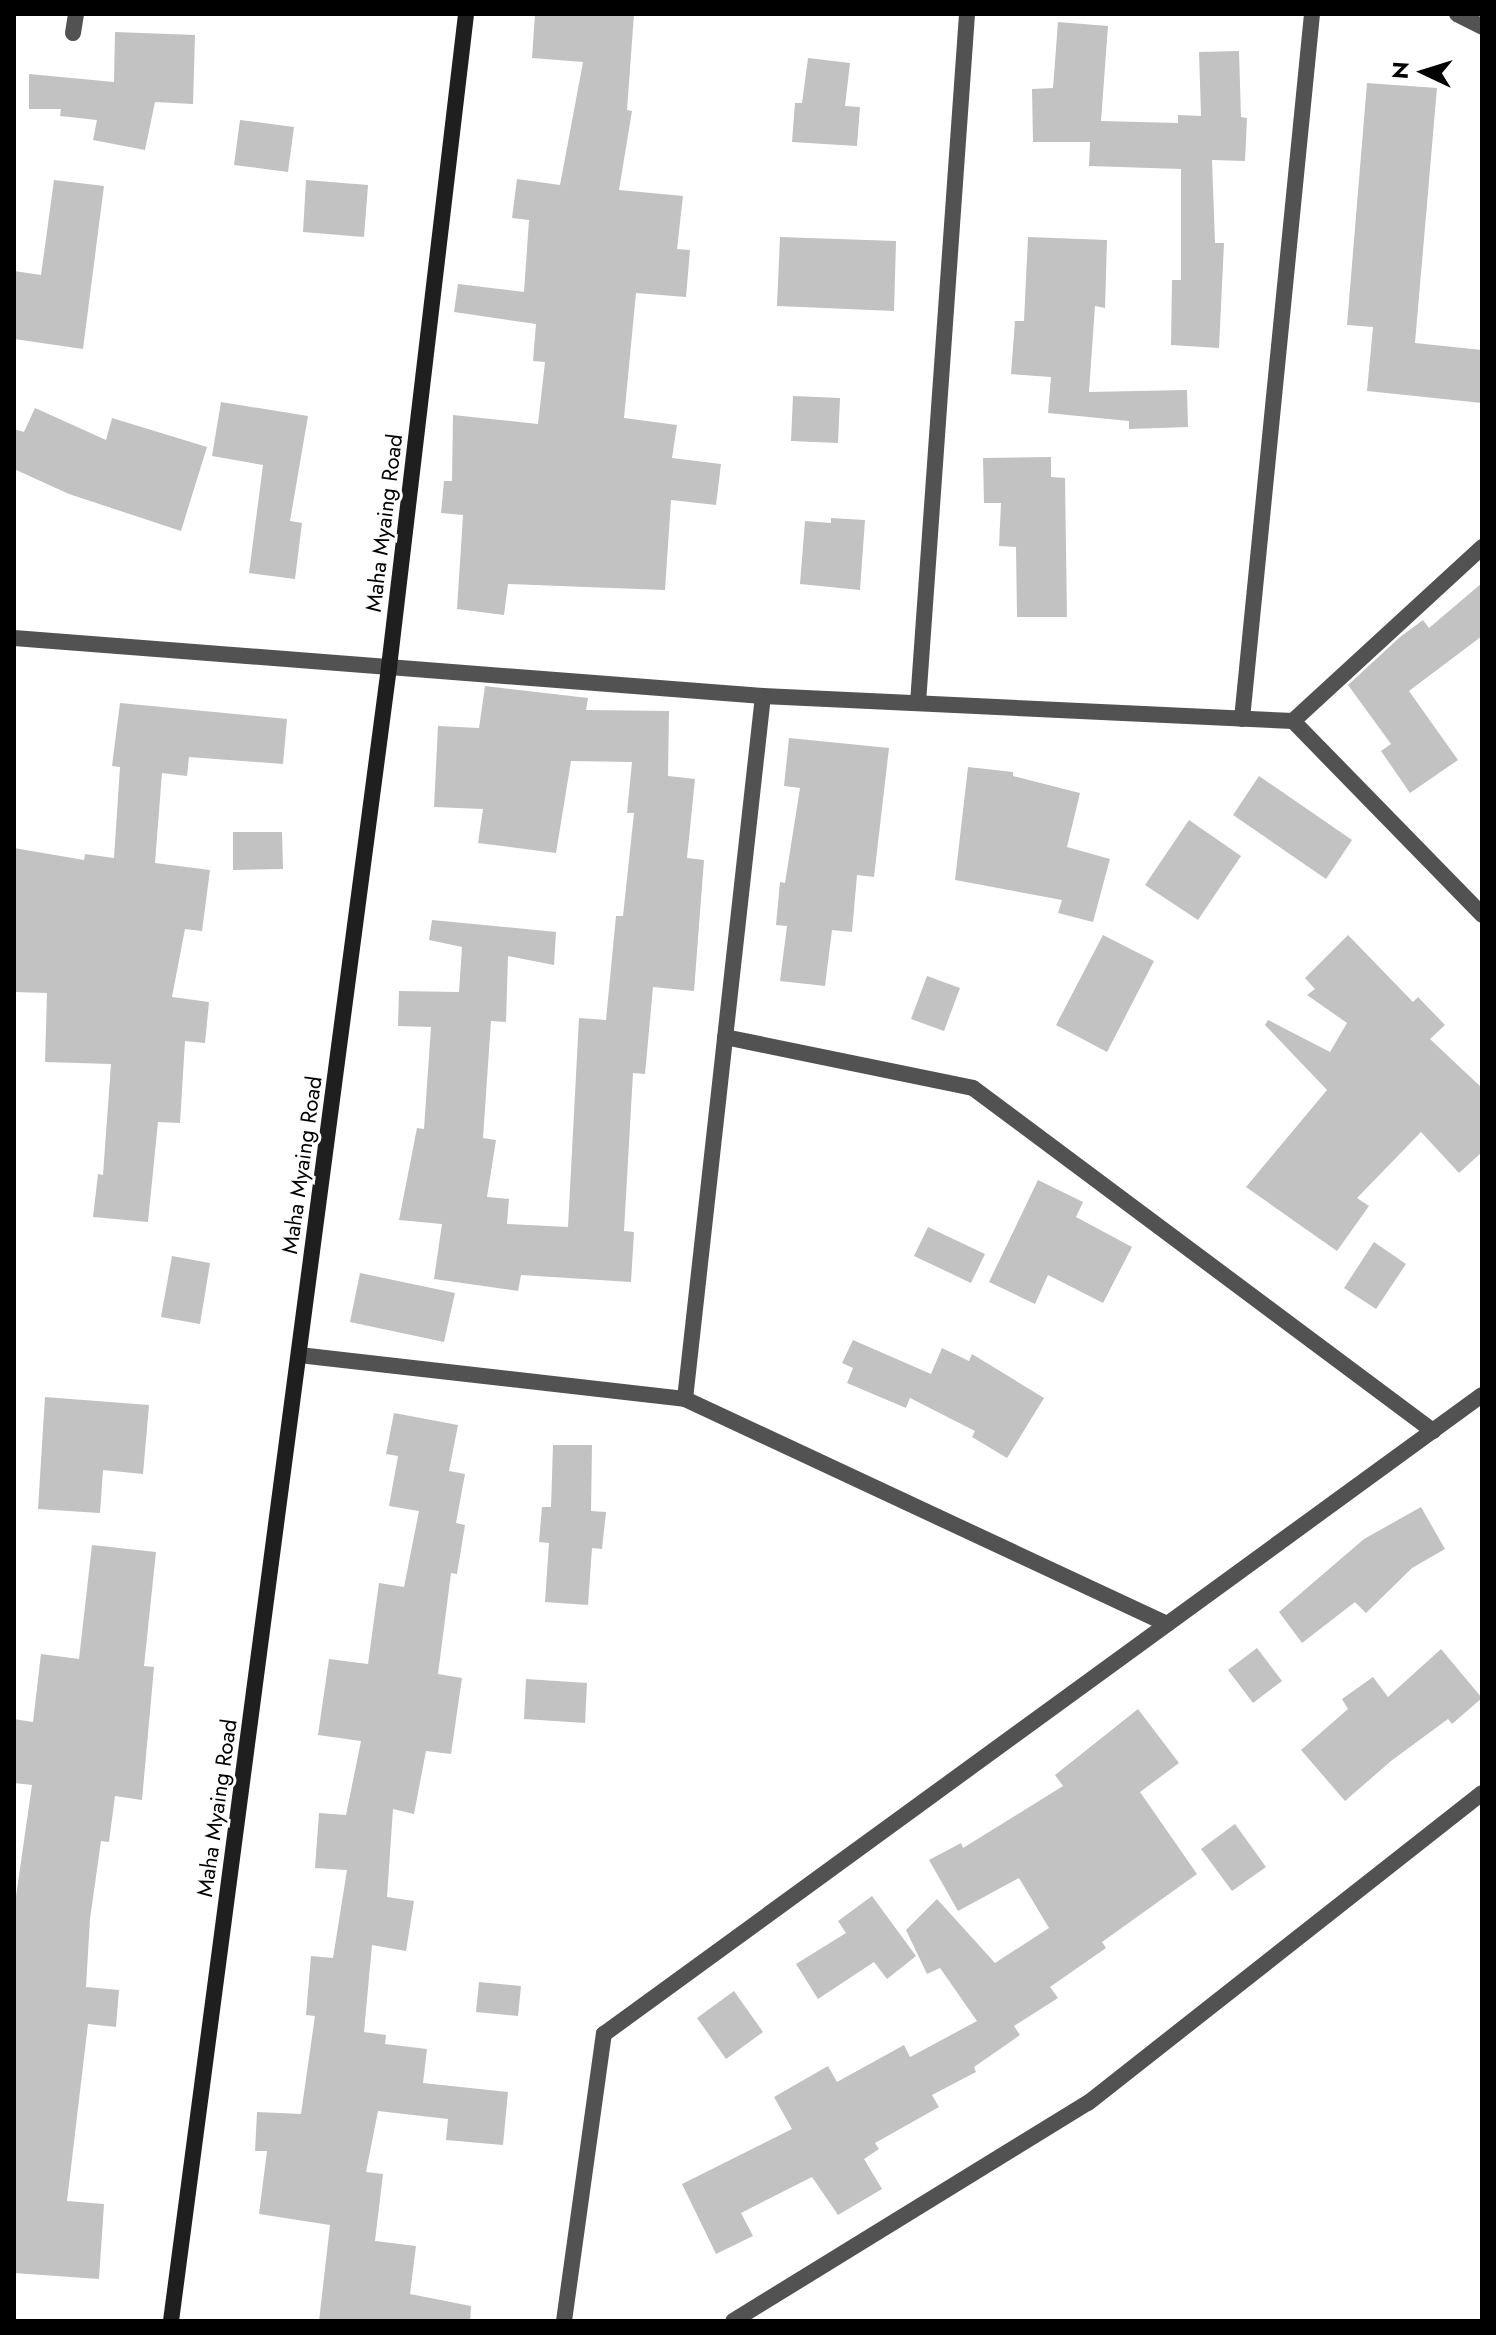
<!DOCTYPE html>
<html>
<head>
<meta charset="utf-8">
<style>
	body { margin:0 }
	#map { position:relative; width:1496px; height:2335px; overflow:hidden; background:#fff; font-family:Jost,sans-serif }
	div>[style] { position:absolute }
	.building>* { inset:0; background:#c2c2c2 }
	.street>* { height:16px; margin:-8px; padding:0 8px; transform-origin:8px; border-radius:8px; background:#525252 }
	.secondary>* { height:16px; margin:-8px; padding:0 8px; transform-origin:8px; border-radius:8px; background:#1f1f1f }
	span { translate:-50% -50%; white-space:nowrap; text-align:center; line-height:1.15; -webkit-text-stroke:6px #fff; paint-order:stroke }
	.street-label { font-size:22px; color:#000 }
	.frame { position:absolute; inset:0; border:16px solid #000; pointer-events:none }
	.north { position:absolute; left:1384px; top:32px; width:80px; height:80px; -webkit-text-stroke:6px #fff; paint-order:stroke; rotate:274deg; font-size:22px; font-weight:700; line-height:32px; text-align:center; color:#000 }
	.north::after { content:''; display:block; margin:auto; width:28px; height:36px; background:#000; clip-path:polygon(50% 0,100% 100%,50% 72%,0 100%) }
</style>
</head>
<body>
<div id="map">
	<div class="building">
		<div style="clip-path:polygon(535px 14px,634px 14px,627px 110px,632px 111px,619px 190px,683px 196px,677px 249px,690px 250px,686px 297px,636px 293px,624px 418px,677px 425px,672px 458px,721px 464px,716px 505px,671px 500px,665px 590px,508px 584px,504px 615px,457px 609px,463px 515px,441px 513px,444px 481px,452px 481px,453px 415px,538px 424px,545px 362px,533px 361px,536px 324px,454px 312px,458px 284px,524px 292px,529px 220px,512px 218px,517px 179px,560px 185px,583px 62px,532px 58px)"></div>
		<div style="clip-path:polygon(1058px 22px,1108px 26px,1101px 121px,1178px 123px,1178px 115px,1201px 116px,1199px 52px,1239px 51px,1241px 117px,1247px 118px,1245px 161px,1212px 160px,1215px 243px,1224px 243px,1219px 348px,1171px 345px,1172px 280px,1181px 280px,1181px 169px,1089px 166px,1090px 142px,1033px 142px,1032px 89px,1053px 88px)"></div>
		<div style="clip-path:polygon(115px 32px,195px 35px,193px 104px,155px 102px,145px 150px,93px 140px,97px 120px,60px 116px,61px 109px,29px 109px,29px 74px,114px 82px)"></div>
		<div style="clip-path:polygon(808px 58px,850px 63px,845px 106px,860px 107px,857px 146px,792px 142px,795px 103px,802px 103px)"></div>
		<div style="clip-path:polygon(1367px 83px,1437px 88px,1415px 343px,1482px 350px,1482px 403px,1367px 391px,1373px 327px,1347px 325px)"></div>
		<div style="clip-path:polygon(240px 120px,294px 127px,288px 172px,234px 165px)"></div>
		<div style="clip-path:polygon(54px 180px,104px 186px,83px 349px,14px 339px,14px 271px,41px 275px)"></div>
		<div style="clip-path:polygon(306px 180px,368px 185px,364px 237px,303px 232px)"></div>
		<div style="clip-path:polygon(780px 237px,896px 241px,894px 311px,777px 306px)"></div>
		<div style="clip-path:polygon(1028px 237px,1107px 240px,1105px 308px,1095px 306px,1089px 392px,1187px 390px,1188px 427px,1129px 429px,1129px 421px,1048px 413px,1051px 377px,1011px 374px,1015px 321px,1024px 321px)"></div>
		<div style="clip-path:polygon(793px 396px,840px 398px,838px 443px,791px 441px)"></div>
		<div style="clip-path:polygon(221px 402px,308px 416px,290px 521px,302px 523px,295px 579px,249px 573px,263px 465px,212px 456px)"></div>
		<div style="clip-path:polygon(35px 408px,106px 440px,112px 418px,207px 447px,181px 531px,69px 494px,14px 469px,14px 429px,24px 432px)"></div>
		<div style="clip-path:polygon(1051px 457px,1051px 477px,1065px 478px,1067px 617px,1017px 617px,1016px 547px,999px 546px,1001px 503px,984px 503px,983px 458px)"></div>
		<div style="clip-path:polygon(831px 518px,865px 520px,860px 590px,800px 584px,805px 521px,831px 523px)"></div>
		<div style="clip-path:polygon(1482px 583px,1482px 636px,1409px 691px,1458px 760px,1410px 793px,1381px 751px,1391px 744px,1348px 685px,1400px 637px,1423px 620px,1429px 628px)"></div>
		<div style="clip-path:polygon(485px 686px,588px 698px,586px 710px,669px 711px,668px 776px,695px 779px,687px 858px,704px 860px,694px 991px,653px 987px,645px 1074px,633px 1073px,624px 1231px,634px 1232px,631px 1282px,521px 1275px,518px 1291px,434px 1279px,442px 1224px,399px 1220px,417px 1128px,424px 1129px,431px 1027px,398px 1026px,399px 991px,459px 992px,462px 947px,429px 940px,432px 920px,556px 932px,554px 965px,508px 956px,506px 1022px,491px 1021px,483px 1138px,496px 1140px,487px 1197px,509px 1199px,507px 1224px,568px 1227px,579px 1018px,606px 1020px,616px 916px,623px 916px,634px 813px,627px 813px,632px 762px,571px 761px,556px 853px,478px 843px,483px 809px,434px 807px,438px 726px,479px 728px)"></div>
		<div style="clip-path:polygon(120px 703px,287px 719px,283px 764px,189px 757px,187px 776px,162px 773px,155px 863px,210px 870px,202px 931px,185px 929px,172px 997px,209px 1002px,205px 1043px,185px 1041px,180px 1123px,158px 1122px,148px 1222px,93px 1217px,98px 1174px,103px 1175px,111px 1064px,45px 1062px,47px 993px,14px 992px,14px 848px,84px 860px,85px 854px,114px 858px,120px 767px,112px 766px)"></div>
		<div style="clip-path:polygon(789px 738px,889px 748px,874px 877px,857px 875px,852px 932px,832px 930px,825px 986px,780px 981px,787px 926px,776px 925px,780px 882px,785px 883px,800px 788px,784px 786px)"></div>
		<div style="clip-path:polygon(968px 767px,1013px 772px,1013px 776px,1080px 793px,1067px 847px,1110px 859px,1093px 922px,1058px 913px,1062px 900px,955px 880px)"></div>
		<div style="clip-path:polygon(1259px 776px,1352px 840px,1326px 879px,1233px 815px)"></div>
		<div style="clip-path:polygon(1189px 820px,1241px 856px,1198px 920px,1145px 885px)"></div>
		<div style="clip-path:polygon(233px 832px,282px 832px,283px 869px,233px 870px)"></div>
		<div style="clip-path:polygon(1103px 935px,1154px 961px,1107px 1052px,1056px 1025px)"></div>
		<div style="clip-path:polygon(1348px 935px,1413px 1002px,1418px 997px,1445px 1025px,1430px 1039px,1482px 1088px,1482px 1152px,1459px 1173px,1421px 1132px,1357px 1198px,1369px 1206px,1337px 1251px,1246px 1187px,1327px 1090px,1265px 1025px,1268px 1020px,1330px 1052px,1347px 1023px,1307px 995px,1315px 989px,1305px 978px)"></div>
		<div style="clip-path:polygon(927px 976px,960px 988px,944px 1031px,911px 1019px)"></div>
		<div style="clip-path:polygon(1038px 1180px,1083px 1202px,1076px 1217px,1132px 1247px,1103px 1303px,1048px 1275px,1035px 1304px,989px 1282px)"></div>
		<div style="clip-path:polygon(928px 1227px,985px 1254px,971px 1283px,914px 1256px)"></div>
		<div style="clip-path:polygon(1374px 1242px,1406px 1264px,1376px 1309px,1344px 1288px)"></div>
		<div style="clip-path:polygon(172px 1256px,210px 1263px,200px 1324px,161px 1317px)"></div>
		<div style="clip-path:polygon(360px 1273px,455px 1293px,444px 1342px,350px 1322px)"></div>
		<div style="clip-path:polygon(853px 1340px,931px 1374px,942px 1348px,969px 1361px,972px 1354px,1044px 1398px,1007px 1458px,972px 1437px,975px 1431px,910px 1398px,906px 1408px,847px 1383px,853px 1368px,842px 1363px)"></div>
		<div style="clip-path:polygon(45px 1397px,149px 1405px,143px 1474px,103px 1470px,100px 1513px,38px 1509px)"></div>
		<div style="clip-path:polygon(394px 1413px,458px 1425px,449px 1471px,465px 1474px,456px 1523px,465px 1525px,457px 1574px,451px 1573px,438px 1674px,462px 1678px,451px 1754px,426px 1751px,414px 1814px,393px 1809px,387px 1897px,414px 1901px,406px 1951px,372px 1945px,364px 2032px,386px 2035px,385px 2044px,427px 2049px,423px 2083px,508px 2092px,503px 2145px,446px 2140px,448px 2119px,378px 2111px,366px 2172px,383px 2174px,375px 2241px,416px 2246px,410px 2294px,471px 2306px,470px 2321px,319px 2321px,330px 2225px,259px 2214px,267px 2151px,255px 2151px,257px 2112px,301px 2114px,315px 2016px,306px 2015px,311px 1956px,333px 1958px,347px 1870px,315px 1868px,319px 1813px,346px 1815px,361px 1741px,318px 1735px,329px 1659px,368px 1664px,379px 1583px,404px 1587px,419px 1511px,389px 1506px,398px 1456px,386px 1454px)"></div>
		<div style="clip-path:polygon(553px 1445px,592px 1445px,591px 1511px,606px 1512px,602px 1549px,592px 1548px,588px 1605px,545px 1602px,549px 1543px,539px 1542px,542px 1507px,551px 1507px)"></div>
		<div style="clip-path:polygon(1421px 1507px,1445px 1549px,1412px 1568px,1366px 1613px,1355px 1602px,1302px 1643px,1279px 1612px,1364px 1539px)"></div>
		<div style="clip-path:polygon(92px 1545px,156px 1552px,144px 1666px,154px 1667px,142px 1800px,115px 1796px,109px 1842px,101px 1841px,90px 1919px,86px 1987px,119px 1990px,116px 2027px,88px 2024px,67px 2201px,104px 2204px,99px 2279px,14px 2273px,14px 1910px,32px 1785px,14px 1783px,14px 1719px,33px 1722px,41px 1654px,79px 1659px)"></div>
		<div style="clip-path:polygon(1257px 1648px,1282px 1681px,1253px 1703px,1228px 1670px)"></div>
		<div style="clip-path:polygon(1441px 1649px,1482px 1698px,1452px 1724px,1448px 1719px,1391px 1761px,1345px 1801px,1301px 1750px,1348px 1709px,1342px 1699px,1373px 1677px,1388px 1697px)"></div>
		<div style="clip-path:polygon(526px 1679px,587px 1683px,585px 1723px,524px 1719px)"></div>
		<div style="clip-path:polygon(1138px 1709px,1179px 1763px,1140px 1792px,1197px 1874px,1102px 1942px,1106px 1948px,1050px 1987px,1058px 1998px,1014px 2026px,1020px 2035px,974px 2067px,976px 2072px,932px 2095px,939px 2107px,875px 2143px,879px 2149px,864px 2159px,882px 2189px,838px 2215px,812px 2177px,741px 2213px,753px 2236px,716px 2254px,682px 2184px,792px 2129px,774px 2097px,828px 2066px,837px 2082px,904px 2045px,910px 2057px,977px 2021px,940px 1968px,927px 1974px,906px 1930px,937px 1899px,995px 1963px,1049px 1928px,1019px 1878px,958px 1911px,929px 1860px,961px 1843px,963px 1848px,1063px 1786px,1055px 1775px)"></div>
		<div style="clip-path:polygon(1235px 1824px,1266px 1867px,1232px 1891px,1201px 1849px)"></div>
		<div style="clip-path:polygon(872px 1896px,916px 1956px,887px 1979px,874px 1962px,818px 1999px,796px 1964px,846px 1933px,838px 1921px)"></div>
		<div style="clip-path:polygon(479px 1982px,521px 1986px,518px 2016px,476px 2012px)"></div>
		<div style="clip-path:polygon(734px 1991px,763px 2032px,726px 2059px,697px 2018px)"></div>
	</div>
	<div class="street">
		<div style="left:1457px;top:14px;width:28px;rotate:27deg"></div>
		<div style="left:73px;top:33px;width:19px;rotate:-81deg"></div>
		<div style="left:14px;top:638px;width:751px;rotate:4.43deg"></div>
		<div style="left:763px;top:696px;width:531px;rotate:2.7deg"></div>
		<div style="left:1293px;top:721px;width:271px;rotate:45.7deg"></div>
		<div style="left:918px;top:703px;width:691px;rotate:-85.93deg"></div>
		<div style="left:1242px;top:719px;width:708px;rotate:-84.33deg"></div>
		<div style="left:1293px;top:721px;width:257px;rotate:-42.6deg"></div>
		<div style="left:725px;top:1037px;width:253px;rotate:11.6deg"></div>
		<div style="left:973px;top:1088px;width:574px;rotate:36.71deg"></div>
		<div style="left:299px;top:1355px;width:388px;rotate:6.5deg"></div>
		<div style="left:685px;top:1399px;width:532px;rotate:25.02deg"></div>
		<div style="left:685px;top:1399px;width:707px;rotate:-83.67deg"></div>
		<div style="left:564px;top:2321px;width:290px;rotate:-82.1deg"></div>
		<div style="left:604px;top:2034px;width:1086px;rotate:-36.05deg"></div>
		<div style="left:733px;top:2321px;width:417px;rotate:-31.6deg"></div>
		<div style="left:1088px;top:2103px;width:501px;rotate:-38.2deg"></div>
	</div>
	<div class="secondary">
		<div style="left:171px;top:2321px;width:1668px;rotate:-82.49deg"></div>
		<div style="left:389px;top:667px;width:658px;rotate:-83.27deg"></div>
	</div>
	<div class="street-label">
		<span style="left:384px;top:523px;rotate:-83deg">Maha Myaing Road</span>
		<span style="left:302px;top:1165px;rotate:-82deg">Maha Myaing Road</span>
		<span style="left:217px;top:1808px;rotate:-82deg">Maha Myaing Road</span>
	</div>
	<div class="frame"></div>
	<div class="north">N</div>
</div>
</body>
</html>
